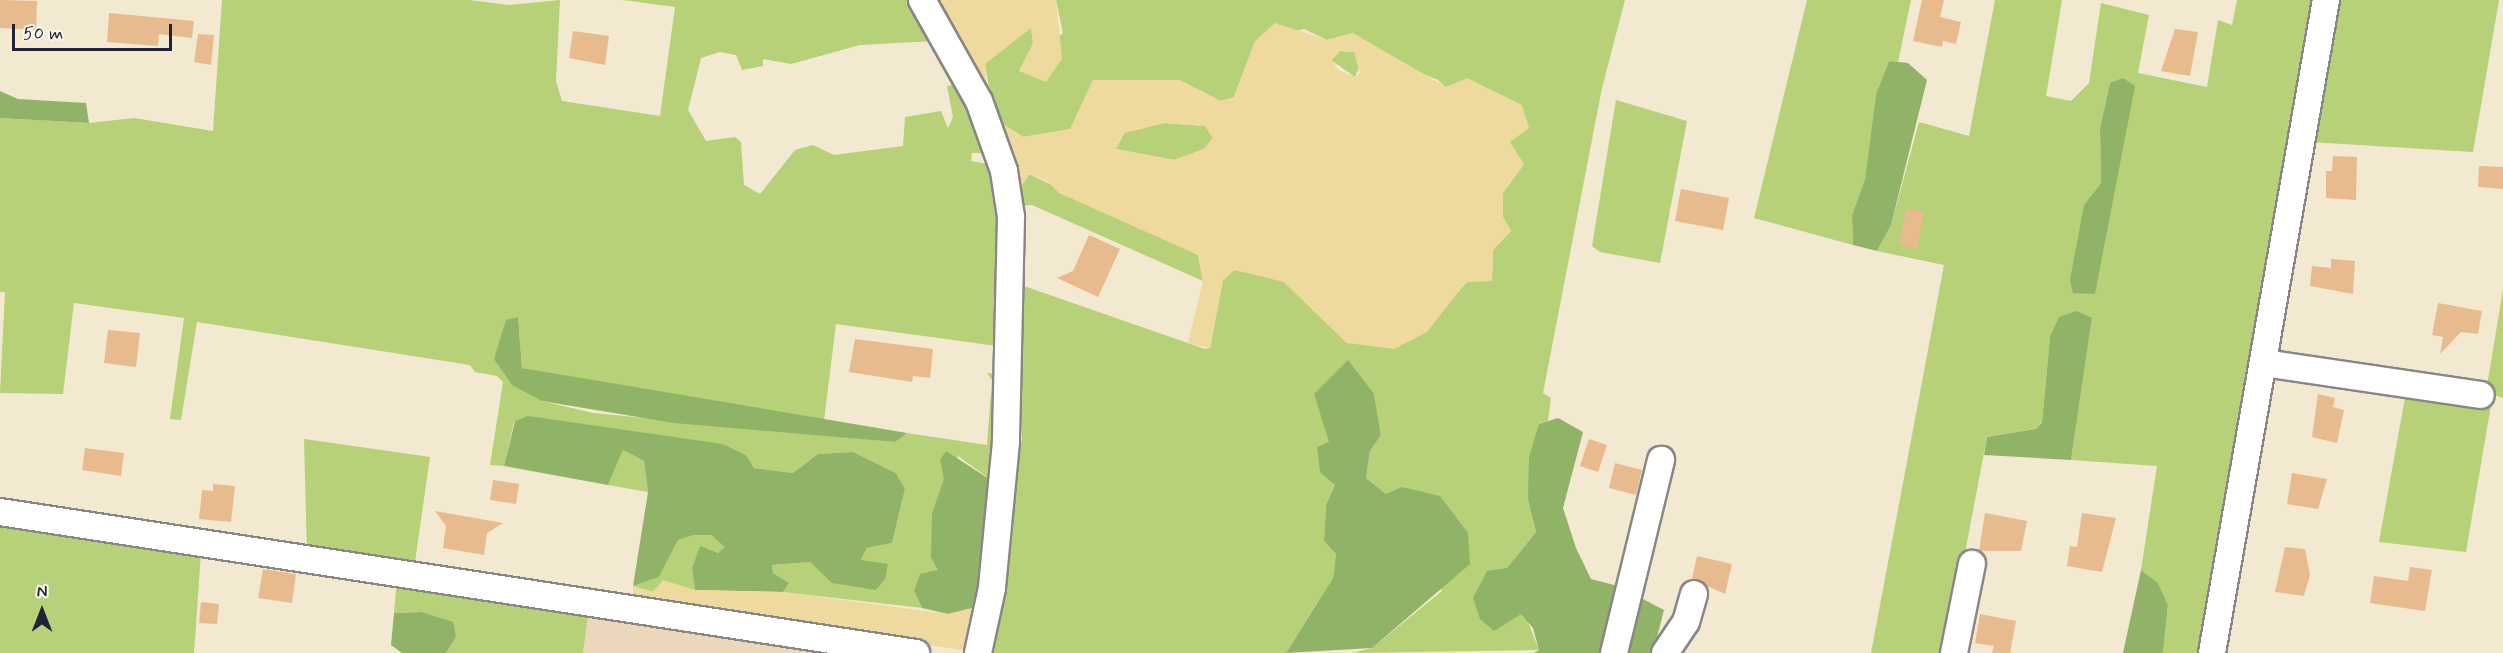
<!DOCTYPE html>
<html>
<head>
<meta charset="utf-8">
<style>
	body { margin:0 }
	#map { position:relative; width:2503px; height:653px; overflow:hidden; background:#f2e9d0; font-family:Mynerve,sans-serif }
	div>[style] { position:absolute }
	.built>* { inset:0; background:#ebd8ba }
	.green>* { inset:0; background:#b6d177 }
	.forest>* { inset:0; background:#90b368 }
	.sand>* { inset:0; background:#eeda9e }
	.building>* { inset:0; background:#e7bb8d }
	.roads { filter:drop-shadow(2px 0 #8a8686) drop-shadow(-2px 0 #8a8686) drop-shadow(0 2px #8a8686) drop-shadow(0 -2px #8a8686) }
	.minor>* { height:26px; margin:-13px; padding:0 13px; transform-origin:13px; border-radius:13px; background:#fff }
	span { translate:-50% -50%; white-space:nowrap; text-align:center; line-height:1.15; -webkit-text-stroke:5px #fbf7ec; paint-order:stroke }
	.north { position:absolute; left:12px; top:581px; width:60px; height:60px; -webkit-text-stroke:4px #fbf7ec; paint-order:stroke; rotate:0deg; font-size:16px; font-weight:700; line-height:24px; text-align:center; color:#22223b }
	.north::after { content:''; display:block; margin:auto; width:21px; height:27px; background:#22223b; clip-path:polygon(50% 0,100% 100%,50% 72%,0 100%) }
	.scale { position:absolute; left:12px; top:24px; width:160px; height:27px; box-sizing:border-box; border:3px solid #22223b; border-top:0; padding-left:8px; font-size:18px; line-height:21px; white-space:nowrap; color:#22223b; -webkit-text-stroke:4px #fbf7ec; paint-order:stroke }
</style>
</head>
<body>
<div id="map">
	<div class="built">
		<div style="clip-path:polygon(589px 610px,857px 653px,583px 653px)"></div>
	</div>
	<div class="green">
		<div style="clip-path:polygon(222px 0,469px 0,509px 5px,560px 0,556px 81px,562px 101px,660px 116px,675px 7px,623px 0,912px 0,934px 41px,860px 45px,791px 64px,763px 59px,763px 66px,742px 70px,736px 55px,720px 52px,701px 58px,688px 110px,706px 141px,735px 137px,741px 142px,744px 185px,760px 194px,795px 150px,813px 145px,834px 155px,903px 146px,905px 117px,941px 111px,948px 128px,953px 117px,947px 86px,958px 84px,987px 153px,972px 153px,971px 161px,993px 165px,1002px 230px,995px 233px,997px 346px,836px 324px,824px 421px,522px 368px,518px 317px,494px 359px,542px 401px,593px 413px,894px 442px,907px 433px,987px 445px,992px 380px,987px 373px,997px 374px,997px 484px,958px 456px,932px 513px,938px 570px,914px 591px,922px 608px,783px 592px,789px 583px,773px 573px,772px 565px,810px 562px,833px 583px,861px 561px,867px 548px,892px 543px,905px 489px,896px 473px,853px 452px,818px 454px,793px 473px,754px 468px,746px 455px,723px 444px,514px 422px,504px 466px,490px 465px,503px 382px,497px 376px,475px 372px,470px 365px,197px 322px,181px 420px,170px 419px,184px 318px,74px 303px,63px 394px,0 393px,5px 292px,0 292px,0 118px,89px 123px,134px 118px,213px 131px)"></div>
		<div style="clip-path:polygon(1056px 0,1625px 0,1602px 88px,1543px 393px,1551px 398px,1548px 421px,1539px 424px,1528px 500px,1536px 532px,1507px 568px,1539px 650px,1352px 653px,1372px 648px,1442px 591px,1386px 494px,1366px 478px,1370px 451px,1381px 435px,1374px 394px,1314px 394px,1330px 442px,1335px 485px,1326px 505px,1324px 541px,1336px 554px,1333px 578px,1286px 653px,994px 653px,1022px 438px,1021px 285px,1205px 349px,1210px 348px,1223px 280px,1234px 270px,1259px 273px,1284px 282px,1347px 343px,1451px 300px,1467px 282px,1492px 280px,1493px 250px,1511px 231px,1503px 217px,1503px 193px,1524px 164px,1438px 80px,1398px 64px,1353px 33px,1327px 40px,1304px 29px,1255px 41px,1234px 97px,1221px 101px,1179px 80px,1093px 80px,1071px 129px,1023px 137px,994px 118px,985px 64px,1006px 43px,1032px 27px,1033px 44px,1019px 71px,1063px 33px)"></div>
		<div style="clip-path:polygon(1807px 0,1911px 0,1898px 62px,1889px 61px,1876px 94px,1865px 179px,1852px 215px,1853px 245px,1754px 218px)"></div>
		<div style="clip-path:polygon(evenodd,1995px 0,2062px 0,2046px 96px,2071px 101px,2089px 83px,2101px 3px,2149px 15px,2138px 73px,2207px 87px,2218px 20px,2232px 25px,2237px 0,2319px 0,2205px 653px,2163px 653px,2168px 605px,2158px 583px,2141px 570px,2157px 466px,2071px 460px,2092px 318px,2050px 337px,2042px 421px,2036px 429px,1987px 437px,1946px 653px,1871px 653px,1944px 265px,1877px 251px,1891px 225px,1919px 122px,1969px 136px,1995px 0,2110px 83px,2095px 293px,2073px 293px,2084px 205px,2101px 183px,2100px 128px,2110px 83px)"></div>
		<div style="clip-path:polygon(2334px 0,2499px 0,2473px 152px,2310px 142px)"></div>
		<div style="clip-path:polygon(1340px 51px,1354px 52px,1361px 62px,1355px 77px,1331px 60px)"></div>
		<div style="clip-path:polygon(1616px 100px,1687px 121px,1660px 263px,1600px 252px,1592px 246px)"></div>
		<div style="clip-path:polygon(1164px 123px,1205px 126px,1213px 138px,1204px 149px,1174px 160px,1116px 149px,1124px 133px)"></div>
		<div style="clip-path:polygon(1029px 174px,1198px 255px,1203px 281px,1032px 205px,1019px 206px,1017px 194px)"></div>
		<div style="clip-path:polygon(2503px 289px,2503px 398px,2486px 392px)"></div>
		<div style="clip-path:polygon(2406px 392px,2491px 405px,2466px 552px,2379px 542px)"></div>
		<div style="clip-path:polygon(304px 439px,430px 457px,414px 569px,307px 553px)"></div>
		<div style="clip-path:polygon(623px 450px,644px 461px,648px 492px,608px 485px)"></div>
		<div style="clip-path:polygon(0 520px,201px 553px,194px 653px,0 653px)"></div>
		<div style="clip-path:polygon(694px 535px,711px 535px,726px 547px,718px 553px,700px 547px,692px 568px,695px 590px,663px 581px,653px 592px,633px 586px,659px 577px,678px 540px)"></div>
		<div style="clip-path:polygon(397px 580px,589px 610px,583px 653px,446px 653px,456px 637px,421px 612px,394px 613px)"></div>
	</div>
	<div class="forest">
		<div style="clip-path:polygon(1889px 61px,1908px 63px,1927px 80px,1891px 225px,1877px 251px,1853px 245px,1852px 215px,1865px 179px,1876px 94px)"></div>
		<div style="clip-path:polygon(2123px 78px,2135px 86px,2095px 294px,2073px 293px,2070px 280px,2084px 205px,2101px 183px,2100px 128px,2110px 83px)"></div>
		<div style="clip-path:polygon(0 91px,18px 99px,86px 103px,89px 123px,0 118px)"></div>
		<div style="clip-path:polygon(2077px 311px,2092px 318px,2071px 460px,1984px 455px,1987px 437px,2036px 429px,2042px 422px,2050px 337px,2059px 317px)"></div>
		<div style="clip-path:polygon(518px 317px,522px 368px,907px 433px,895px 442px,674px 423px,542px 401px,512px 385px,494px 359px,506px 320px)"></div>
		<div style="clip-path:polygon(1348px 360px,1374px 394px,1381px 435px,1370px 451px,1366px 478px,1386px 494px,1402px 487px,1440px 496px,1468px 533px,1470px 564px,1372px 648px,1286px 653px,1333px 578px,1336px 554px,1324px 541px,1326px 505px,1335px 485px,1320px 472px,1317px 447px,1329px 442px,1314px 394px)"></div>
		<div style="clip-path:polygon(528px 416px,723px 444px,746px 455px,754px 468px,793px 473px,818px 454px,853px 452px,896px 473px,905px 489px,892px 543px,867px 548px,861px 560px,888px 564px,885px 579px,876px 590px,832px 583px,810px 562px,772px 565px,773px 573px,789px 583px,783px 592px,695px 590px,692px 568px,700px 546px,718px 553px,725px 547px,711px 535px,694px 535px,678px 540px,659px 577px,633px 586px,648px 492px,644px 461px,623px 450px,608px 485px,504px 466px,515px 421px)"></div>
		<div style="clip-path:polygon(1558px 418px,1583px 432px,1563px 508px,1576px 548px,1591px 579px,1622px 587px,1606px 653px,1534px 653px,1539px 650px,1533px 628px,1521px 614px,1494px 631px,1480px 619px,1473px 598px,1487px 571px,1507px 568px,1536px 532px,1528px 500px,1529px 457px,1539px 424px)"></div>
		<div style="clip-path:polygon(946px 451px,997px 484px,977px 607px,948px 614px,922px 608px,914px 591px,920px 574px,938px 570px,931px 557px,932px 513px,944px 479px,940px 460px)"></div>
		<div style="clip-path:polygon(2141px 570px,2158px 583px,2168px 605px,2163px 653px,2123px 653px)"></div>
		<div style="clip-path:polygon(1635px 595px,1664px 610px,1653px 653px,1623px 653px)"></div>
		<div style="clip-path:polygon(421px 612px,453px 622px,456px 637px,446px 653px,402px 653px,391px 645px,394px 613px)"></div>
	</div>
	<div class="sand">
		<div style="clip-path:polygon(936px 0,1056px 0,1062px 59px,1046px 82px,1019px 71px,1033px 44px,1031px 28px,985px 64px,987px 90px)"></div>
		<div style="clip-path:polygon(evenodd,1275px 23px,1327px 40px,1353px 33px,1446px 87px,1467px 78px,1522px 105px,1529px 128px,1510px 142px,1524px 164px,1503px 193px,1503px 217px,1511px 231px,1493px 250px,1492px 281px,1466px 282px,1427px 332px,1394px 349px,1347px 343px,1284px 282px,1234px 270px,1223px 280px,1210px 348px,1188px 343px,1203px 281px,1198px 255px,1059px 193px,1046px 180px,1029px 174px,1017px 194px,994px 118px,1023px 137px,1070px 129px,1093px 80px,1179px 80px,1221px 101px,1234px 97px,1255px 41px,1275px 23px,1340px 51px,1354px 52px,1360px 73px,1355px 77px,1338px 70px,1332px 60px,1340px 51px,1275px 23px,1165px 123px,1205px 126px,1213px 138px,1204px 149px,1174px 160px,1116px 149px,1123px 133px,1165px 123px)"></div>
		<div style="clip-path:polygon(663px 580px,695px 590px,783px 592px,948px 614px,977px 607px,970px 651px,633px 603px,633px 586px,653px 592px)"></div>
	</div>
	<div class="building">
		<div style="clip-path:polygon(0 0,37px 1px,36px 30px,0 28px)"></div>
		<div style="clip-path:polygon(1922px 0,1944px 0,1940px 17px,1961px 22px,1956px 44px,1943px 41px,1942px 47px,1913px 41px)"></div>
		<div style="clip-path:polygon(109px 13px,194px 21px,192px 38px,159px 34px,158px 46px,107px 42px)"></div>
		<div style="clip-path:polygon(2175px 29px,2198px 32px,2190px 76px,2161px 71px)"></div>
		<div style="clip-path:polygon(573px 31px,609px 36px,605px 65px,569px 58px)"></div>
		<div style="clip-path:polygon(198px 34px,214px 35px,211px 65px,194px 62px)"></div>
		<div style="clip-path:polygon(2333px 156px,2357px 157px,2356px 200px,2326px 198px,2326px 171px,2332px 171px)"></div>
		<div style="clip-path:polygon(2479px 166px,2503px 167px,2503px 189px,2478px 187px)"></div>
		<div style="clip-path:polygon(1681px 189px,1729px 198px,1723px 230px,1675px 221px)"></div>
		<div style="clip-path:polygon(1906px 209px,1924px 212px,1917px 249px,1899px 245px)"></div>
		<div style="clip-path:polygon(1089px 235px,1120px 249px,1098px 297px,1057px 278px,1073px 271px)"></div>
		<div style="clip-path:polygon(2331px 259px,2355px 261px,2353px 294px,2310px 286px,2312px 266px,2331px 268px)"></div>
		<div style="clip-path:polygon(2438px 303px,2482px 311px,2478px 334px,2461px 332px,2440px 354px,2443px 337px,2432px 335px)"></div>
		<div style="clip-path:polygon(108px 330px,140px 333px,136px 367px,104px 363px)"></div>
		<div style="clip-path:polygon(855px 339px,933px 349px,930px 378px,913px 376px,912px 382px,849px 372px)"></div>
		<div style="clip-path:polygon(2318px 394px,2335px 398px,2333px 407px,2344px 410px,2337px 443px,2312px 437px)"></div>
		<div style="clip-path:polygon(1589px 439px,1607px 445px,1598px 472px,1580px 466px)"></div>
		<div style="clip-path:polygon(85px 448px,124px 453px,121px 476px,82px 470px)"></div>
		<div style="clip-path:polygon(1615px 463px,1642px 470px,1636px 495px,1609px 488px)"></div>
		<div style="clip-path:polygon(2292px 473px,2327px 479px,2318px 509px,2287px 504px)"></div>
		<div style="clip-path:polygon(493px 480px,519px 484px,516px 504px,490px 500px)"></div>
		<div style="clip-path:polygon(213px 484px,235px 486px,231px 522px,199px 519px,202px 490px,213px 491px)"></div>
		<div style="clip-path:polygon(435px 511px,503px 523px,487px 533px,484px 555px,443px 548px,446px 526px)"></div>
		<div style="clip-path:polygon(1985px 513px,2027px 521px,2021px 551px,1979px 551px)"></div>
		<div style="clip-path:polygon(2082px 513px,2116px 518px,2102px 572px,2067px 566px,2070px 546px,2077px 547px)"></div>
		<div style="clip-path:polygon(2285px 547px,2305px 549px,2310px 575px,2304px 596px,2275px 592px)"></div>
		<div style="clip-path:polygon(1697px 556px,1732px 564px,1725px 594px,1692px 579px)"></div>
		<div style="clip-path:polygon(2410px 567px,2432px 570px,2425px 611px,2370px 603px,2374px 576px,2408px 581px)"></div>
		<div style="clip-path:polygon(263px 569px,296px 574px,292px 603px,258px 598px)"></div>
		<div style="clip-path:polygon(201px 602px,219px 604px,217px 624px,199px 623px)"></div>
		<div style="clip-path:polygon(1980px 614px,2016px 621px,2010px 653px,1992px 653px,1994px 646px,1975px 643px)"></div>
	</div>
	<div class="roads">
		<div class="minor">
			<div style="left:922px;top:0;width:116px;rotate:60.6deg"></div>
			<div style="left:979px;top:101px;width:74px;rotate:70.3deg"></div>
			<div style="left:1004px;top:171px;width:47px;rotate:81.3deg"></div>
			<div style="left:1011px;top:217px;width:225px;rotate:91.3deg"></div>
			<div style="left:1006px;top:442px;width:147px;rotate:95.5deg"></div>
			<div style="left:992px;top:588px;width:66px;rotate:102.2deg"></div>
			<div style="left:2264px;top:363px;width:219px;rotate:8.4deg"></div>
			<div style="left:0;top:512px;width:927px;rotate:8.75deg"></div>
			<div style="left:1614px;top:653px;width:199px;rotate:-76.3deg"></div>
			<div style="left:1665px;top:653px;width:37px;rotate:-56deg"></div>
			<div style="left:1686px;top:622px;width:29px;rotate:-74deg"></div>
			<div style="left:1954px;top:653px;width:91px;rotate:-78.6deg"></div>
			<div style="left:2212px;top:653px;width:663px;rotate:-80.1deg"></div>
		</div>
	</div>
	<div class="north">N</div>
	<div class="scale">50 m</div>
</div>
</body>
</html>
